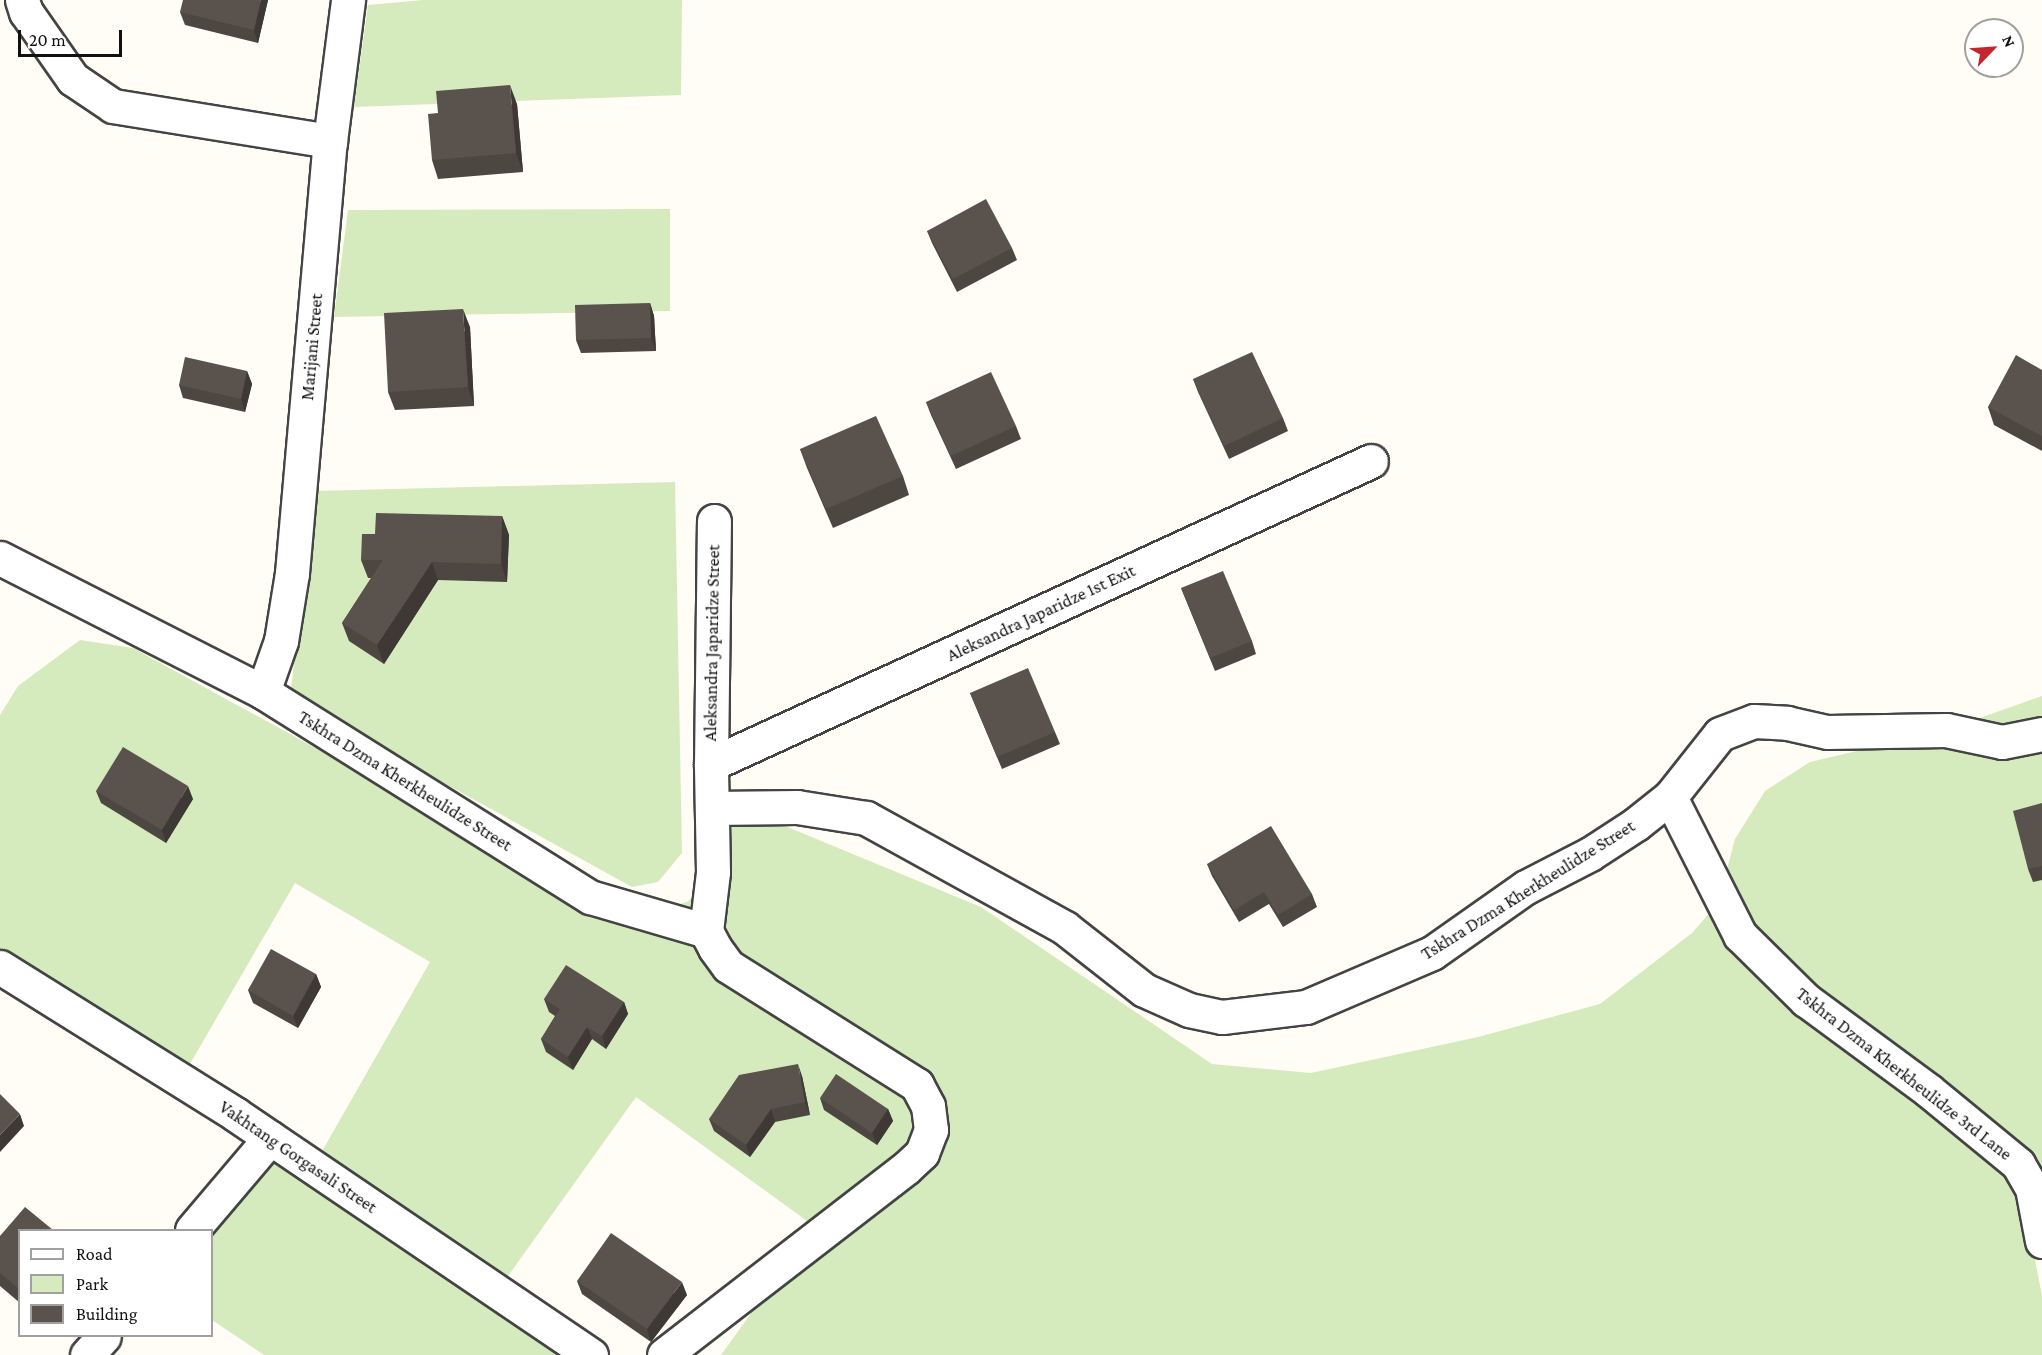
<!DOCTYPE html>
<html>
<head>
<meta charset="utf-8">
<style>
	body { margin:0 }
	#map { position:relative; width:2042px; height:1355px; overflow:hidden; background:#fffdf5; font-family:"Crimson Pro",serif }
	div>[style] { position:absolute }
	.green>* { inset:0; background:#d5ebbd }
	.roads { filter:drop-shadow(2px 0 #444) drop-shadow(-2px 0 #444) drop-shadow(0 2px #444) drop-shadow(0 -2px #444) }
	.minor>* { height:33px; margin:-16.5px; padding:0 16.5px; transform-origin:16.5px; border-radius:16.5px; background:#fff }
	.wall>* { inset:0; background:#4d4742 }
	.shaded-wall>* { inset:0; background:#3f3936 }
	.building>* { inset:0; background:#5a524d }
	span { translate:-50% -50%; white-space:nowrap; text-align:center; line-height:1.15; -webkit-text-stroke:6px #fff; paint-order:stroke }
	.street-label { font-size:18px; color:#111 }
	.legend { position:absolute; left:18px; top:1229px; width:195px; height:108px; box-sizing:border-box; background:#fff; border:2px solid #a0a0a0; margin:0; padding:8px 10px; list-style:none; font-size:18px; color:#111 }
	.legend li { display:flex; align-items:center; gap:12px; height:30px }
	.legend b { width:30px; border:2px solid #a0a0a0 }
	.north { position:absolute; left:1964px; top:18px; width:60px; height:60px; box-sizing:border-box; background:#fff; border:2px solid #a0a0a0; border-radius:50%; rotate:65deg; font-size:16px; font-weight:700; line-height:24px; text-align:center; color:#111 }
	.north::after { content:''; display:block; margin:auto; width:21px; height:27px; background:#c4262e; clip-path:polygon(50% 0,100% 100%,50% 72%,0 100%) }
	.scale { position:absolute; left:18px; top:30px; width:104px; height:27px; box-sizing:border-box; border:3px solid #111; border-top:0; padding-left:8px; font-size:18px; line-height:21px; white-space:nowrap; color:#111; -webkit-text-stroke:4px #fff; paint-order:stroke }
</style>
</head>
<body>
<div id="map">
	<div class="green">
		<div style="clip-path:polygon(423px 0,682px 0,681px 95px,354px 107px,368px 5px)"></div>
		<div style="clip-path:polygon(670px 209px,670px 311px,334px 317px,348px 210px)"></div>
		<div style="clip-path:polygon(675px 482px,682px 853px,658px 882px,632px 887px,290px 698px,314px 491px)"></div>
		<div style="clip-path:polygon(80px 640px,133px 648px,602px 905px,641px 915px,687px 902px,707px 884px,715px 797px,981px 907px,1212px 1064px,1311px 1073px,1478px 1037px,1600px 1004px,1692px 933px,1711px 911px,1726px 941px,1767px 986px,2008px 1172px,2022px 1191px,2042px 1296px,2042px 1355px,721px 1355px,814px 1226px,636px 1097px,508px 1276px,321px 1153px,430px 962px,295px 883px,187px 1069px,0 954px,0 715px,18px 686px)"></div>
		<div style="clip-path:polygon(2042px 696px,2042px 1192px,1816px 998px,1748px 930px,1724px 880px,1735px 839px,1765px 791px,1810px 762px,1946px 730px)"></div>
		<div style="clip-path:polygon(272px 1155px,569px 1355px,264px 1355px,212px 1320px,212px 1230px)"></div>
	</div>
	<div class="roads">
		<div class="minor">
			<div style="left:22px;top:0;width:13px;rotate:72deg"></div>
			<div style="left:26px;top:12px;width:82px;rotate:55deg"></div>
			<div style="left:73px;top:79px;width:48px;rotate:34deg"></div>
			<div style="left:113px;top:106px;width:220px;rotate:9.2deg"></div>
			<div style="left:0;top:558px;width:295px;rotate:27deg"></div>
			<div style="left:263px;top:692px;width:386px;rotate:32.1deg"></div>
			<div style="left:590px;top:897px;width:121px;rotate:16.3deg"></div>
			<div style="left:706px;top:931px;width:59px;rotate:-83.2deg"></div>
			<div style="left:713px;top:872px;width:108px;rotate:-91.1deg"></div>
			<div style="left:711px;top:764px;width:243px;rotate:-89.3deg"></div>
			<div style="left:263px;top:692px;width:54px;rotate:-70.6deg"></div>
			<div style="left:281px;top:641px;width:69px;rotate:-80.8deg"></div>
			<div style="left:292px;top:573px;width:434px;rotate:-85deg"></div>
			<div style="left:330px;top:141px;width:142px;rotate:-82.7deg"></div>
			<div style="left:711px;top:764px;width:726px;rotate:-24.66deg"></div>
			<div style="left:1670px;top:797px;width:155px;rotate:63.1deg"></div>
			<div style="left:1740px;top:935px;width:93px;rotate:44.6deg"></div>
			<div style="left:1806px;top:1000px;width:152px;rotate:36.4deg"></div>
			<div style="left:1928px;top:1090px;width:117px;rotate:39.4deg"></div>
			<div style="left:2018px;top:1164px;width:28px;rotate:60deg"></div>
			<div style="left:2032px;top:1188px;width:54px;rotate:79.3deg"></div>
			<div style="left:712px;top:808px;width:85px;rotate:-0.7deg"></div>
			<div style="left:797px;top:807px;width:70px;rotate:9.1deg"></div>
			<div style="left:866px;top:818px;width:227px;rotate:28.9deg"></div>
			<div style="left:1065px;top:928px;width:100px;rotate:38.1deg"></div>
			<div style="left:1144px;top:990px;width:49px;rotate:24deg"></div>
			<div style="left:1189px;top:1010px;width:34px;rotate:12deg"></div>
			<div style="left:1222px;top:1017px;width:85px;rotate:-6.8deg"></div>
			<div style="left:1306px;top:1007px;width:137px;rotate:-23.2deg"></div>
			<div style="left:1432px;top:953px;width:115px;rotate:-35.1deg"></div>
			<div style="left:1526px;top:887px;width:72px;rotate:-27.3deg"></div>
			<div style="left:1590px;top:854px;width:55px;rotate:-33.1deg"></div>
			<div style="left:1636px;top:824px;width:43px;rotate:-38.5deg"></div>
			<div style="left:1670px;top:797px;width:80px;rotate:-51.6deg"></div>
			<div style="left:1720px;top:734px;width:36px;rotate:-21deg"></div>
			<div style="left:1754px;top:721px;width:33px;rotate:3deg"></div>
			<div style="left:1787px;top:723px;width:41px;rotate:12.7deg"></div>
			<div style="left:1827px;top:732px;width:119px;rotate:-1deg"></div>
			<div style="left:1946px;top:730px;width:57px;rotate:12.1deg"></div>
			<div style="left:2002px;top:742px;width:41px;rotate:-11.3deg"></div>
			<div style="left:0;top:967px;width:277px;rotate:32deg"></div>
			<div style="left:235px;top:1114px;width:430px;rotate:34.1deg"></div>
			<div style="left:192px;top:1230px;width:121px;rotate:-49.7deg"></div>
			<div style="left:87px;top:1355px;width:25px;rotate:-48deg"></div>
			<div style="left:664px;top:1355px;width:306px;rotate:-37.7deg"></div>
			<div style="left:906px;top:1168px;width:22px;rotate:-43deg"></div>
			<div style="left:922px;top:1153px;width:25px;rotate:-69deg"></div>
			<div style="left:931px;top:1130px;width:24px;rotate:-97deg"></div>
			<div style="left:928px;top:1106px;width:24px;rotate:-118deg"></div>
			<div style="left:917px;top:1085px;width:223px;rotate:-147.8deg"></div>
			<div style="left:728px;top:966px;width:22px;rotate:-126deg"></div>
			<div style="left:715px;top:948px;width:19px;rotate:-118deg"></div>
		</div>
	</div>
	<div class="wall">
		<div style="clip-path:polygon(268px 0,258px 43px,185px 25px,180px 12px)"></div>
		<div style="clip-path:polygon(517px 104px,523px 172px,438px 179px,432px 160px,438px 113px)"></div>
		<div style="clip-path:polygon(927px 231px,1012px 248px,1017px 260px,957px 292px,932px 243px)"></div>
		<div style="clip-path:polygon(650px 303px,654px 316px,656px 351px,581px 353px,576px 340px)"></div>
		<div style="clip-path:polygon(470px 327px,474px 406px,395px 410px,388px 392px)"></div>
		<div style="clip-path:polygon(2042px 370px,2042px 451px,1994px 425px,1988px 407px)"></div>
		<div style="clip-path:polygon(247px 371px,252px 384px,245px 412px,183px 398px,179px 385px)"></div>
		<div style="clip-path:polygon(1193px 379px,1283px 418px,1288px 431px,1229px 459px,1198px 392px)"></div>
		<div style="clip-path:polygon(926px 402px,1016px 426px,1021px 439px,956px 469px,931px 415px)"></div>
		<div style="clip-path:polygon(800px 449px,903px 476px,909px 495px,833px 528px,807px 468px)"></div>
		<div style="clip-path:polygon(502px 516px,509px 535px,507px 582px,438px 580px,384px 664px,349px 641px,342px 623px,371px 578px,368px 578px,361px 560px,375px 534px)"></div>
		<div style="clip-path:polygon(1181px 588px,1252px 641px,1256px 654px,1215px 671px)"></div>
		<div style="clip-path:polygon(970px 693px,1055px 732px,1060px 744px,1002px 769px)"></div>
		<div style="clip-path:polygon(96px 791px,193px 799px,166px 843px,101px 803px)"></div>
		<div style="clip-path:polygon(2042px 803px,2042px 880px,2033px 882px,2028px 869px)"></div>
		<div style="clip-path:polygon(1207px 864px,1312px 894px,1317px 907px,1283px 927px,1269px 904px,1239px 922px,1212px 876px)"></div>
		<div style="clip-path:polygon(316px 974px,321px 987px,298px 1028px,253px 1003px,248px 990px)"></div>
		<div style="clip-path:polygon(544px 999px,624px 1002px,628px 1014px,606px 1049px,592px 1039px,573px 1070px,546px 1052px,541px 1039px,555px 1016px,549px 1012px)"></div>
		<div style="clip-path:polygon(802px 1076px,810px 1115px,775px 1122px,750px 1157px,714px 1131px,709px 1119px)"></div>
		<div style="clip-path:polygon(820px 1098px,888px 1109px,893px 1121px,877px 1145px,824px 1110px)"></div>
		<div style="clip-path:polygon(20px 1230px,20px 1303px,0 1286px,0 1236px)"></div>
		<div style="clip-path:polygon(577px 1281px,687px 1295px,651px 1342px,582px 1294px)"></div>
	</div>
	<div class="shaded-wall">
		<div style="clip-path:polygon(261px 0,268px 0,258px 43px,254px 30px)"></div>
		<div style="clip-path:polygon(510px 85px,517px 104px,523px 172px,516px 153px)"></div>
		<div style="clip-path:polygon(650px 303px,654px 316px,656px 351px,651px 338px)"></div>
		<div style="clip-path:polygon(463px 309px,470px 327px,474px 406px,468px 387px)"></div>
		<div style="clip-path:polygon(247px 371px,252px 384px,245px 412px,241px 399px)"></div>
		<div style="clip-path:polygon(502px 516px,509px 535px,507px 582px,501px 564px)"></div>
		<div style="clip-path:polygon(432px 562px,438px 580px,384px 664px,377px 645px)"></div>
		<div style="clip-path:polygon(188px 786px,193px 799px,166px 843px,162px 830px)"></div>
		<div style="clip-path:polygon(316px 974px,321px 987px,298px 1028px,293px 1016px)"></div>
		<div style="clip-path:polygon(624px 1002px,628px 1014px,606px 1049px,602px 1036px)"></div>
		<div style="clip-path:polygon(587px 1027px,592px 1039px,573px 1070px,568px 1057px)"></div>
		<div style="clip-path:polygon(798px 1064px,802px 1076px,810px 1115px,805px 1102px)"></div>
		<div style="clip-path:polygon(771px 1109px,775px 1122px,750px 1157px,746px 1145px)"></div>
		<div style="clip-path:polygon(888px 1109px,893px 1121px,877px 1145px,872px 1133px)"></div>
		<div style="clip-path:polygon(20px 1114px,24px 1126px,0 1152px,0 1135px)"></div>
		<div style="clip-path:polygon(682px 1282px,687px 1295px,651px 1342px,647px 1329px)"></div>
	</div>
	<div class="building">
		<div style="clip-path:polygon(183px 0,261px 0,254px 30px,180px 12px)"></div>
		<div style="clip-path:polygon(510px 85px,516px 153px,432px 160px,428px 114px,438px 113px,436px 91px)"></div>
		<div style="clip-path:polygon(986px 199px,1012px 248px,953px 279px,927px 231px)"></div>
		<div style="clip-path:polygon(650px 303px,651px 338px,576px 340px,575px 305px)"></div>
		<div style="clip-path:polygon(463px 309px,468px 387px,388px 392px,384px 313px)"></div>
		<div style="clip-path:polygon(1252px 352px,1283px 418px,1224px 446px,1193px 379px)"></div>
		<div style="clip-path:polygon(2016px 355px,2042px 370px,2042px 436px,1988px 407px)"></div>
		<div style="clip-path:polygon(185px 357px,247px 371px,241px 399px,179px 385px)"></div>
		<div style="clip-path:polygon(991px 372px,1016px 426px,951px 456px,926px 402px)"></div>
		<div style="clip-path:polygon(876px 416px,903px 476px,826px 509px,800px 449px)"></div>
		<div style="clip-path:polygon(376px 513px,502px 516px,501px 564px,432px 562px,377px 645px,342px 623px,383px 560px,361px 560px,362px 534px,375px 534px)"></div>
		<div style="clip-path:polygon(1223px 571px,1252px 641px,1210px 658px,1181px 588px)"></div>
		<div style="clip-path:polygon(1028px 668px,1055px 732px,997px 757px,970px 693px)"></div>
		<div style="clip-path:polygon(123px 747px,188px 786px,162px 830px,96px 791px)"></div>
		<div style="clip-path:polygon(2042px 803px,2042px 866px,2028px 869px,2013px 811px)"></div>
		<div style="clip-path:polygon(1271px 826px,1312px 894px,1278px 915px,1264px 892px,1234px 910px,1207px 864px)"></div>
		<div style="clip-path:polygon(271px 949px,316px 974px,293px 1016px,248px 990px)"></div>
		<div style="clip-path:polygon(566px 965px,624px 1002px,602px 1036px,587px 1027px,568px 1057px,541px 1039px,560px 1009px,544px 999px)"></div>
		<div style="clip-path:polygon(798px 1064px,805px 1102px,771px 1109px,746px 1145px,709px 1119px,739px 1075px)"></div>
		<div style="clip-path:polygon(836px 1074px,888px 1109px,872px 1133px,820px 1098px)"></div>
		<div style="clip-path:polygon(0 1094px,20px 1114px,0 1135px)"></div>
		<div style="clip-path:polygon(25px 1207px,53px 1230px,20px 1230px,20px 1290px,0 1273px,0 1236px)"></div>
		<div style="clip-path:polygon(611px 1233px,682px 1282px,647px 1329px,577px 1281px)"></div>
	</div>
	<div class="street-label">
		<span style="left:312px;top:347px;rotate:-85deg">Marijani Street</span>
		<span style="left:1041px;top:613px;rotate:-25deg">Aleksandra Japaridze 1st Exit</span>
		<span style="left:712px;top:643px;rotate:-89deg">Aleksandra Japaridze Street</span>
		<span style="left:405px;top:781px;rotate:32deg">Tskhra Dzma Kherkheulidze Street</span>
		<span style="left:1528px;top:890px;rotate:-32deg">Tskhra Dzma Kherkheulidze Street</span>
		<span style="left:1904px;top:1074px;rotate:38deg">Tskhra Dzma Kherkheulidze 3rd Lane</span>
		<span style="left:298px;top:1157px;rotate:34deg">Vakhtang Gorgasali Street</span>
	</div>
	<ul class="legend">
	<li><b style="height:8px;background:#fff"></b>Road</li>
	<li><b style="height:16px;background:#d5ebbd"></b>Park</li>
	<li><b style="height:16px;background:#5a524d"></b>Building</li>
	</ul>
	<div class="north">N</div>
	<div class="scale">20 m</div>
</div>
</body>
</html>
